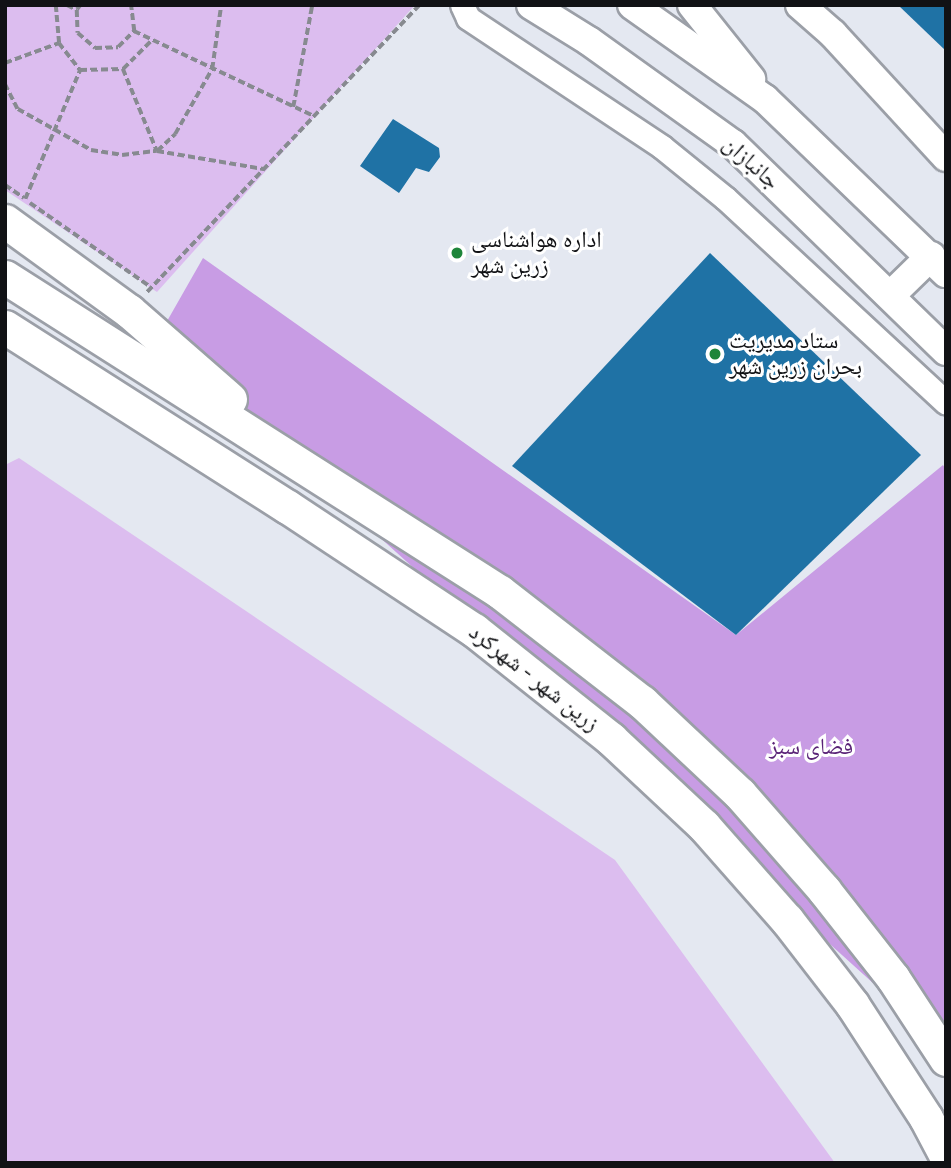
<!DOCTYPE html>
<html>
<head>
<meta charset="utf-8">
<style>
	body { margin:0 }
	#map { position:relative; width:951px; height:1168px; overflow:hidden; background:#e4e8f1; font-family:Karla,"Noto Naskh Arabic",sans-serif }
	div>[style] { position:absolute }
	.green>* { inset:0; background:#dcbdef }
	.forest>* { inset:0; background:#c89ce4 }
	.building>* { inset:0; background:#1f72a5 }
	.path>* { height:3.5px; margin-top:-1.75px; transform-origin:0; background:repeating-linear-gradient(90deg,#878a90 0 7px,transparent 0 10.5px) }
	.roads { filter:drop-shadow(2px 0 #9b9fa7) drop-shadow(-2px 0 #9b9fa7) drop-shadow(0 2px #9b9fa7) drop-shadow(0 -2px #9b9fa7) }
	.minor>* { height:23px; margin:-11.5px; padding:0 11.5px; transform-origin:11.5px; border-radius:11.5px; background:#fff }
	.major>* { height:28px; margin:-14px; padding:0 14px; transform-origin:14px; border-radius:14px; background:#fff }
	.highway>* { height:33px; margin:-16.5px; padding:0 16.5px; transform-origin:16.5px; border-radius:16.5px; background:#fff }
	.dots>* { width:19px; height:19px; translate:-50% -50%; box-sizing:border-box; border:4px solid #fff; border-radius:50% }
	span { translate:-50% -50%; white-space:nowrap; text-align:center; line-height:1.15; -webkit-text-stroke:6px #fff; paint-order:stroke }
	.street-label { font-size:23px; color:#111215 }
	.poi-label { font-size:23px; color:#111215 }
	.left { translate:0 -50%; text-align:left }
	.park-label { font-size:23px; color:#5a2377 }
	.frame { position:absolute; inset:0; border:7px solid #111215; pointer-events:none }
</style>
</head>
<body>
<div id="map">
	<div class="green">
		<div style="clip-path:polygon(5px 5px,415px 5px,157px 292px,5px 190px)"></div>
		<div style="clip-path:polygon(19px 458px,615px 860px,835px 1163px,5px 1163px,5px 465px)"></div>
	</div>
	<div class="forest">
		<div style="clip-path:polygon(203px 258px,736px 635px,943px 465px,946px 470px,946px 1049px,158px 337px)"></div>
	</div>
	<div class="building">
		<div style="clip-path:polygon(898px 5px,946px 5px,946px 51px)"></div>
		<div style="clip-path:polygon(393px 119px,439px 148px,440px 157px,429px 172px,416px 168px,399px 193px,360px 166px)"></div>
		<div style="clip-path:polygon(710px 253px,921px 455px,736px 635px,512px 466px)"></div>
	</div>
	<div class="path">
		<div style="left:56px;top:5px;width:38px;rotate:85deg"></div>
		<div style="left:59px;top:43px;width:34px;rotate:52deg"></div>
		<div style="left:80px;top:70px;width:43px;rotate:-1.3deg"></div>
		<div style="left:123px;top:69px;width:41px;rotate:-45deg"></div>
		<div style="left:67px;top:5px;width:11px;rotate:27deg"></div>
		<div style="left:81px;top:5px;width:6px;rotate:129deg"></div>
		<div style="left:77px;top:10px;width:23px;rotate:88deg"></div>
		<div style="left:78px;top:33px;width:23px;rotate:41deg"></div>
		<div style="left:95px;top:48px;width:23px;rotate:-2deg"></div>
		<div style="left:118px;top:47px;width:23px;rotate:-45deg"></div>
		<div style="left:134px;top:31px;width:26px;rotate:-97deg"></div>
		<div style="left:134px;top:31px;width:199px;rotate:25.3deg"></div>
		<div style="left:5px;top:63px;width:58px;rotate:-20.3deg"></div>
		<div style="left:123px;top:69px;width:89px;rotate:67.5deg"></div>
		<div style="left:157px;top:151px;width:108px;rotate:9.6deg"></div>
		<div style="left:5px;top:84px;width:28px;rotate:63deg"></div>
		<div style="left:18px;top:109px;width:84px;rotate:29.3deg"></div>
		<div style="left:91px;top:150px;width:31px;rotate:9deg"></div>
		<div style="left:122px;top:155px;width:35px;rotate:-7deg"></div>
		<div style="left:157px;top:151px;width:25px;rotate:-43deg"></div>
		<div style="left:175px;top:134px;width:75px;rotate:-60.4deg"></div>
		<div style="left:212px;top:69px;width:65px;rotate:-82deg"></div>
		<div style="left:293px;top:107px;width:104px;rotate:-79.4deg"></div>
		<div style="left:5px;top:185px;width:23px;rotate:34deg"></div>
		<div style="left:25px;top:199px;width:140px;rotate:-66.9deg"></div>
		<div style="left:30px;top:203px;width:147px;rotate:34.8deg"></div>
		<div style="left:147px;top:292px;width:395px;rotate:-46.5deg"></div>
	</div>
	<div class="roads">
		<div class="minor">
			<div style="left:462px;top:5px;width:14px;rotate:65deg"></div>
			<div style="left:468px;top:18px;width:233px;rotate:33.6deg"></div>
			<div style="left:662px;top:147px;width:81px;rotate:39deg"></div>
			<div style="left:725px;top:198px;width:301px;rotate:42.8deg"></div>
		</div>
		<div class="major">
			<div style="left:531px;top:5px;width:68px;rotate:31.8deg"></div>
			<div style="left:589px;top:41px;width:177px;rotate:35.6deg"></div>
			<div style="left:733px;top:144px;width:297px;rotate:44.2deg"></div>
			<div style="left:632px;top:5px;width:163px;rotate:35.3deg"></div>
			<div style="left:765px;top:99px;width:251px;rotate:43.9deg"></div>
			<div style="left:692px;top:5px;width:95px;rotate:51.4deg"></div>
			<div style="left:800px;top:5px;width:44px;rotate:41.3deg"></div>
			<div style="left:833px;top:34px;width:167px;rotate:47.4deg"></div>
			<div style="left:891px;top:295px;width:56px;rotate:-44.3deg"></div>
		</div>
		<div class="highway">
			<div style="left:5px;top:221px;width:153px;rotate:36deg"></div>
			<div style="left:129px;top:311px;width:134px;rotate:41.1deg"></div>
			<div style="left:5px;top:277px;width:587px;rotate:32.47deg"></div>
			<div style="left:500px;top:592px;width:180px;rotate:37.8deg"></div>
			<div style="left:642px;top:702px;width:134px;rotate:43.2deg"></div>
			<div style="left:740px;top:794px;width:128px;rotate:48.8deg"></div>
			<div style="left:824px;top:890px;width:112px;rotate:51.9deg"></div>
			<div style="left:893px;top:978px;width:97px;rotate:56.8deg"></div>
			<div style="left:5px;top:327px;width:335px;rotate:32.5deg"></div>
			<div style="left:288px;top:507px;width:223px;rotate:33.5deg"></div>
			<div style="left:474px;top:630px;width:175px;rotate:38.5deg"></div>
			<div style="left:611px;top:739px;width:127px;rotate:43.1deg"></div>
			<div style="left:704px;top:826px;width:125px;rotate:48.6deg"></div>
			<div style="left:787px;top:920px;width:106px;rotate:52.3deg"></div>
			<div style="left:852px;top:1004px;width:136px;rotate:57deg"></div>
			<div style="left:926px;top:1118px;width:43px;rotate:62.2deg"></div>
		</div>
	</div>
	<div class="dots">
		<div style="left:457px;top:253px;background:#1e853a"></div>
		<div style="left:715px;top:354px;background:#1e853a"></div>
	</div>
	<div class="street-label">
		<span style="left:751px;top:163px;rotate:42deg">جانبازان</span>
		<span style="left:534px;top:678px;rotate:38deg">زرین شهر - شهرکرد</span>
	</div>
	<div class="poi-label">
		<span class="left" style="left:471px;top:253px">اداره هواشناسی<br>زرین شهر</span>
		<span class="left" style="left:729px;top:354px">ستاد مدیریت<br>بحران زرین شهر</span>
	</div>
	<div class="park-label">
		<span style="left:811px;top:747px">فضای سبز</span>
	</div>
	<div class="frame"></div>
</div>
</body>
</html>
